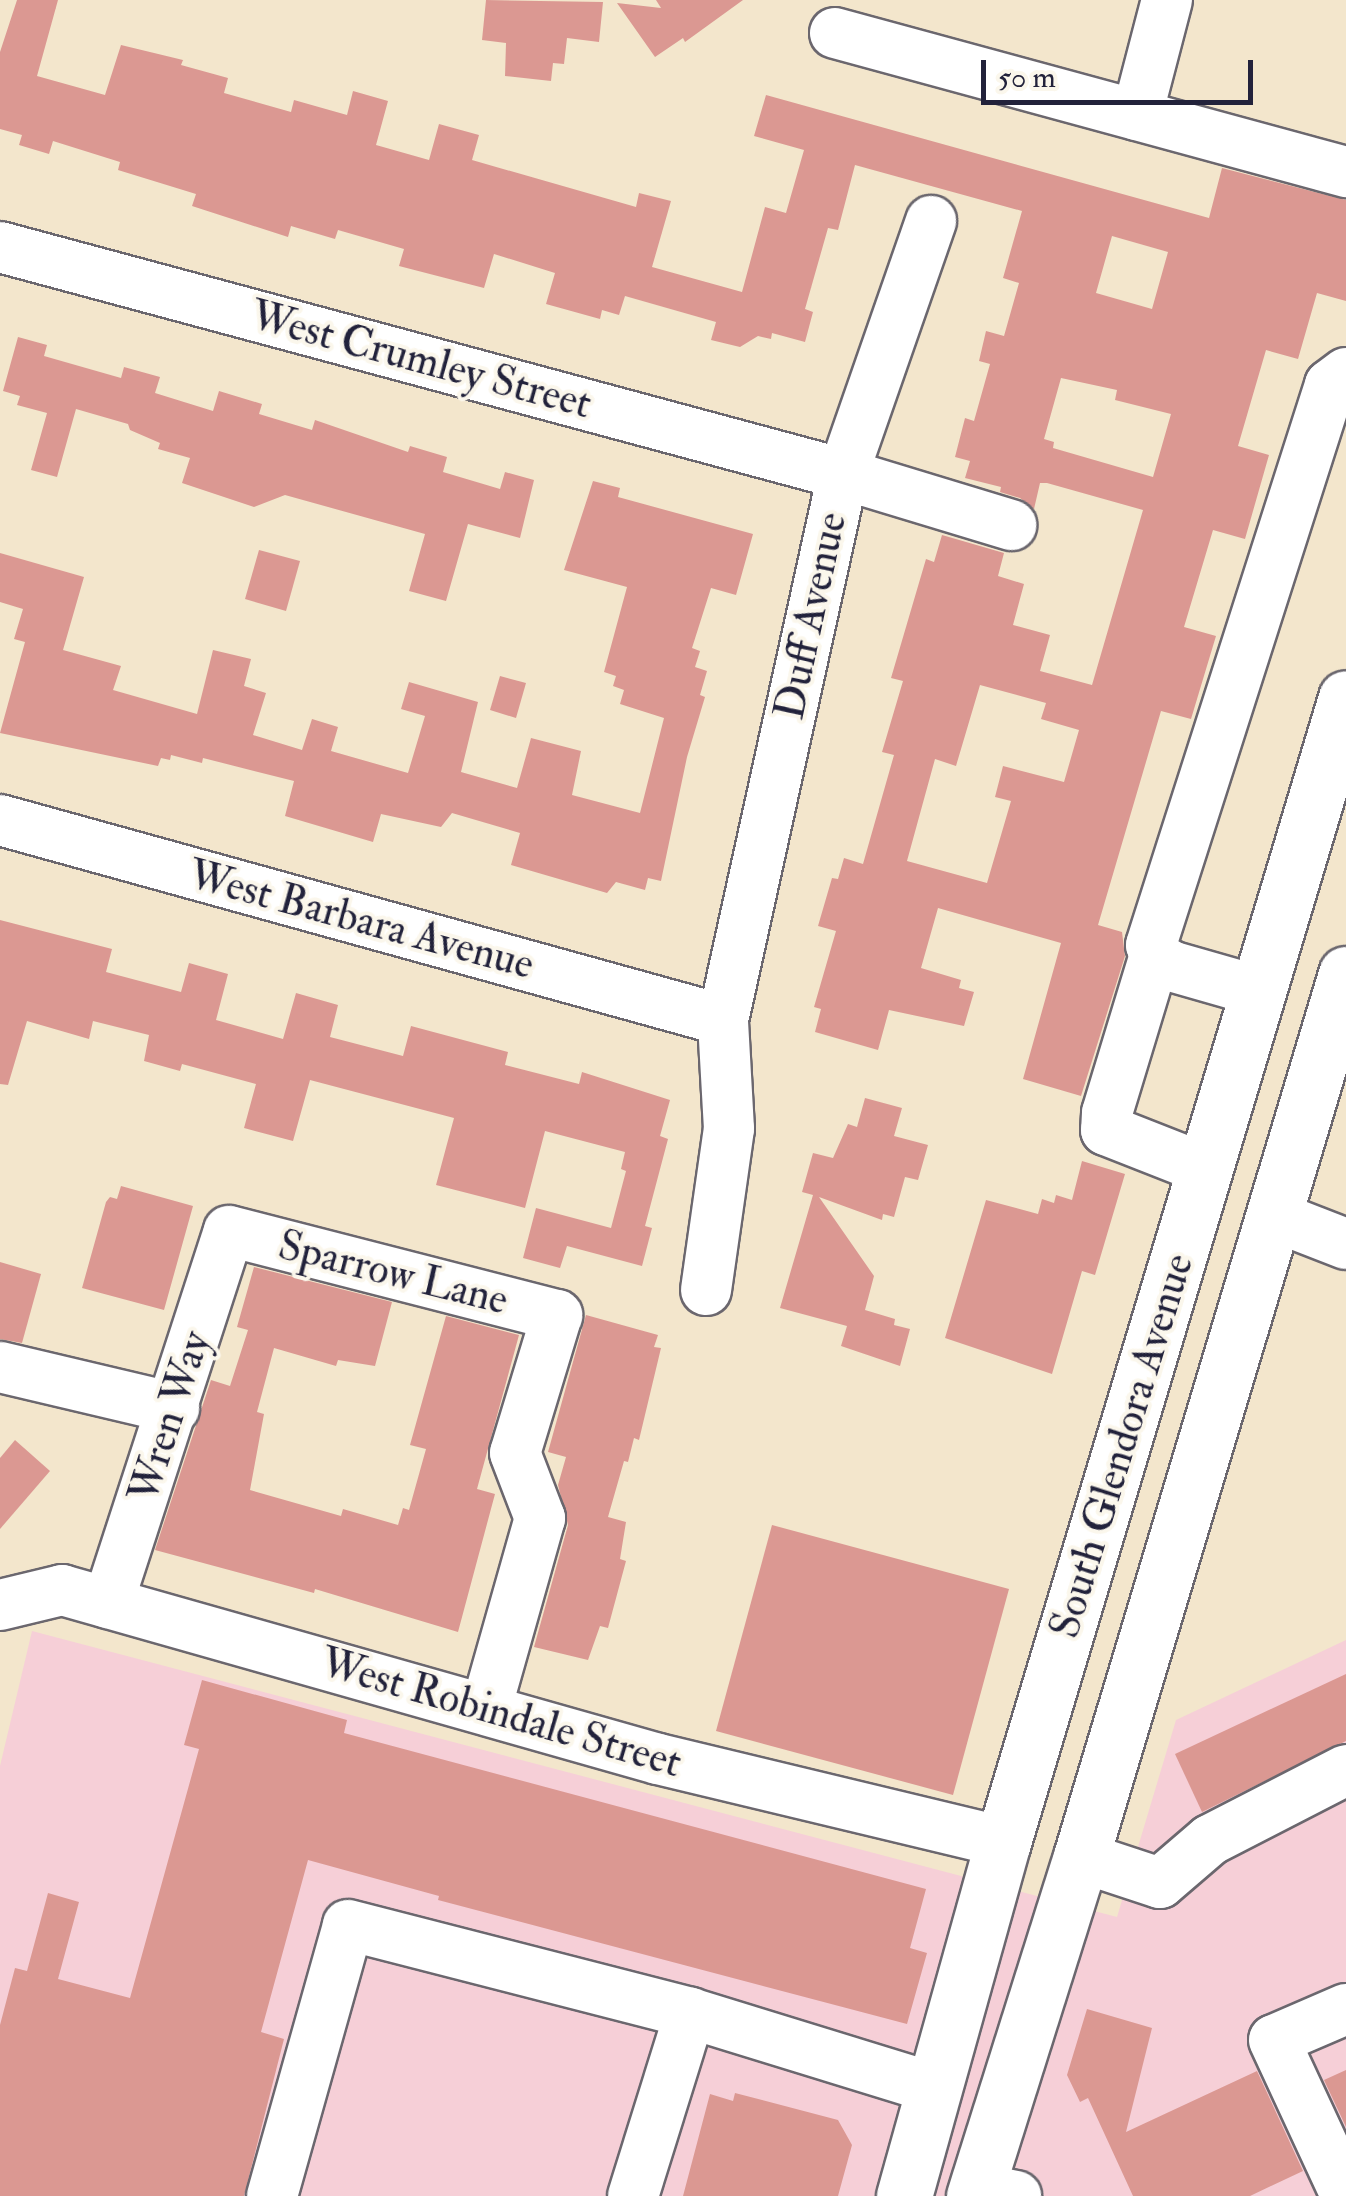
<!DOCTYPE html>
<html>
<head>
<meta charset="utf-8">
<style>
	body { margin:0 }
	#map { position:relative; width:1346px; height:2196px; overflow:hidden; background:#f3e6cc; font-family:"IM FELL Double Pica",serif }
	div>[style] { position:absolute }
	.built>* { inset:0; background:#f6cfd7 }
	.building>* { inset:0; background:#db9892 }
	.roads { filter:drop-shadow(2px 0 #6b676e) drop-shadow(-2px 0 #6b676e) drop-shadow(0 2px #6b676e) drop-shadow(0 -2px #6b676e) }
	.minor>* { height:50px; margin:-25px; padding:0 25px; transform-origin:25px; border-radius:25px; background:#fff }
	.major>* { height:55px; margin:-27.5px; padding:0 27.5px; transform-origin:27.5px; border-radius:27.5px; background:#fff }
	span { translate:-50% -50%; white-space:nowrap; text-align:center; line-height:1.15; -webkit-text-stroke:8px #fbf7ec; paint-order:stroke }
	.street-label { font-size:42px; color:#22223b }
	.scale { position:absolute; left:981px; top:60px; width:272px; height:45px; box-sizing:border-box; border:5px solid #22223b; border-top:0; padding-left:12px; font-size:30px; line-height:35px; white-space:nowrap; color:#22223b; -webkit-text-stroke:8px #fbf7ec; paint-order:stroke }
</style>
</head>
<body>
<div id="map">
	<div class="built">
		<div style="clip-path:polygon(32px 1631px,1117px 1917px,1176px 1720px,1346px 1640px,1346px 2196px,0 2196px,0 1766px)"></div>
	</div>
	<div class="building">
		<div style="clip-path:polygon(evenodd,17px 0,58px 0,37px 76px,105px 95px,121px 45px,183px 60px,181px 65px,228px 78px,224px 93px,291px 112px,294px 100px,347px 115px,353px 91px,388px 101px,376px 145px,429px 160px,439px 124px,479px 135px,472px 160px,636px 207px,639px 193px,671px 201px,652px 267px,742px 292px,765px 207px,786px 213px,804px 150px,754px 136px,766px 95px,1209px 218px,1222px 168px,1346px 200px,1346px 301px,1317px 293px,1298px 359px,1266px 350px,1238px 446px,1269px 455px,1245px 539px,1213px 530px,1184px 627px,1216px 636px,1191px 719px,1161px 711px,1098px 925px,1122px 932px,1125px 956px,1081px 1096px,1023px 1079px,1061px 943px,938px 908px,921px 968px,961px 980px,959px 988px,974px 992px,964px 1026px,889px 1010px,878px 1050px,815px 1032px,821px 1009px,814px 1007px,836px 931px,818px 926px,832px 878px,838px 879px,844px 858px,863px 864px,894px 755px,882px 752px,903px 681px,891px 678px,926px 559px,934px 562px,942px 535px,1004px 553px,998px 576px,1024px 584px,1013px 625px,1050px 635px,1040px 671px,1092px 685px,1143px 510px,1047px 483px,1040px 483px,1034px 509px,1020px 498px,1000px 492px,1001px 487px,965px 478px,970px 461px,955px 457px,965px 418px,974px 421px,990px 364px,979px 361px,986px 331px,1004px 336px,1019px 283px,1003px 278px,1022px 211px,855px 165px,838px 230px,828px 228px,805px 309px,813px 312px,805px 342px,772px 333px,771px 339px,758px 336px,740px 347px,711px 340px,716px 322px,625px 296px,619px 315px,602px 310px,600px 319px,546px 304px,555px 273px,494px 254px,484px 288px,399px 266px,404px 249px,338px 230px,335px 239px,291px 226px,288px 237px,192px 206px,196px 194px,118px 170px,120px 162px,53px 141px,49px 154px,19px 145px,22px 135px,0 129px,0 52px,17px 0,1112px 236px,1168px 252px,1152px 309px,1096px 293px,1112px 236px,17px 0,1061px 378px,1117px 390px,1115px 400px,1171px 414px,1153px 477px,1053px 448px,1054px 442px,1044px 439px,1061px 378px,17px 0,980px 685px,1046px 703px,1041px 719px,1079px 730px,1064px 782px,1003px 766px,995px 797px,1011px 801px,987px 883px,907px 861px,935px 759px,956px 766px,980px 685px)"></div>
		<div style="clip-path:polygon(486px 0,603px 2px,599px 42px,567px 38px,564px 64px,553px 63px,551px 81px,505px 76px,506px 43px,482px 40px)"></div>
		<div style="clip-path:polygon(656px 0,743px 0,685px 42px,683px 38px,655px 57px,617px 3px,661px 8px)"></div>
		<div style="clip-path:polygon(18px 337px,47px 345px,44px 356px,121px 378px,124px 367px,160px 377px,155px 393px,213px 411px,219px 391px,262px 404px,259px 414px,312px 430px,315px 420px,408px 452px,410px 446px,447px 457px,443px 472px,500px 489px,505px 472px,534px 480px,520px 538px,468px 524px,446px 601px,409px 591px,425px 534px,285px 495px,254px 507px,182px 483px,190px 458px,158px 449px,160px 443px,130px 430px,128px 424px,76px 409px,57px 477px,31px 470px,47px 413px,17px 405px,20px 396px,3px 391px)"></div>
		<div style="clip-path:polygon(593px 481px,620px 488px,618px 497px,753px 534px,736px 595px,711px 588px,692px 648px,700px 651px,695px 667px,707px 671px,700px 695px,705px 697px,687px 757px,661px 881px,648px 878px,645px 890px,616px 882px,607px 893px,511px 865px,520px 833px,452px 813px,441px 827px,381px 814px,373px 842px,285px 816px,294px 781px,203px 758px,202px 763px,171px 755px,170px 760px,161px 758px,158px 766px,0 733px,25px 642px,14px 639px,23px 609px,0 602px,0 553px,84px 577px,63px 650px,121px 666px,113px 690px,197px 714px,213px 650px,251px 659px,244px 686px,266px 693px,253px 735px,302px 750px,312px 719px,338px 727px,331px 751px,408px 773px,425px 716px,401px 709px,409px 682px,478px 702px,461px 772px,517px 788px,531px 738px,581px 751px,572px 795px,640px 813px,664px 718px,620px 704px,624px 690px,613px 686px,616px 676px,604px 672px,627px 587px,564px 570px)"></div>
		<div style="clip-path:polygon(259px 550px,300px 561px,286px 611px,245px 599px)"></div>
		<div style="clip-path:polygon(500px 676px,526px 683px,516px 718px,490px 710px)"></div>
		<div style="clip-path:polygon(0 920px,112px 949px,106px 972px,181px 992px,189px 963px,228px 974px,216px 1020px,283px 1039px,296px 993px,338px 1005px,330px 1037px,403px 1056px,411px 1026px,508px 1052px,505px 1065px,579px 1084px,582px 1072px,670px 1100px,660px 1136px,668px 1139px,645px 1226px,652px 1228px,642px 1266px,567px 1246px,560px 1268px,523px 1258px,536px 1208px,611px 1228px,626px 1171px,621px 1169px,625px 1152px,545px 1131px,525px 1208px,436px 1185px,454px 1118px,310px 1080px,293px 1141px,244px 1128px,256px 1084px,182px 1064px,180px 1071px,144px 1061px,149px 1035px,93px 1021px,89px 1039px,27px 1021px,8px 1085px,0 1084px)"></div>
		<div style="clip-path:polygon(865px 1098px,902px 1108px,894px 1136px,928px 1145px,918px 1180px,905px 1177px,894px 1217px,883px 1214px,882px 1220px,819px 1197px,874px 1276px,865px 1310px,895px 1319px,894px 1325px,910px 1329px,900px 1366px,841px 1346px,847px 1326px,780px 1308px,813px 1195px,802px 1192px,813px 1153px,833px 1158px,848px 1124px,857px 1127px)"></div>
		<div style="clip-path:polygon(1082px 1161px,1125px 1174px,1095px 1275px,1082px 1271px,1052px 1374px,945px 1338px,986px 1200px,1038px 1214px,1042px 1199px,1054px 1203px,1056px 1195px,1072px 1200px)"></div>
		<div style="clip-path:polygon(121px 1186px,193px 1206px,164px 1310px,82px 1288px,106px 1202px,110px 1197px,117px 1199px)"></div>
		<div style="clip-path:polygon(0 1262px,41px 1274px,22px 1343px,0 1339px)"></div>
		<div style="clip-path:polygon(254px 1267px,392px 1302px,375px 1366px,338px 1360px,336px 1366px,274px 1348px,257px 1412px,264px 1414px,250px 1490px,341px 1516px,343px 1509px,398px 1525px,403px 1508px,409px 1510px,426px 1449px,410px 1445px,446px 1316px,519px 1335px,477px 1489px,495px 1494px,458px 1632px,315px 1589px,314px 1593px,155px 1550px,211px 1380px,230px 1386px,248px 1330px,237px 1327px)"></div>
		<div style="clip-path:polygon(586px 1315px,658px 1335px,654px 1347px,661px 1348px,639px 1440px,634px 1438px,628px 1462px,624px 1461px,608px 1517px,626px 1522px,620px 1559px,626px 1561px,608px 1628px,600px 1626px,588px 1660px,534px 1647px,568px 1525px,558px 1485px,566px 1457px,548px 1452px)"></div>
		<div style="clip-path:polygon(15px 1440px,50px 1471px,0 1529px,0 1458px)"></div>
		<div style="clip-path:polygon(772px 1525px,1009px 1589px,953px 1795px,716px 1731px)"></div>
		<div style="clip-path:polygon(1346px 1674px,1346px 1741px,1202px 1812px,1175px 1754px)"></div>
		<div style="clip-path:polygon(202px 1680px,347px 1720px,344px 1733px,926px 1889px,910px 1948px,927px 1953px,907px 2024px,438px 1900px,439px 1896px,308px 1860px,261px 2032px,284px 2039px,244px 2196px,0 2196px,0 2025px,15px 1968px,27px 1971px,48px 1893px,79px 1902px,58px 1979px,130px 1998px,199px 1749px,184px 1745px)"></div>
		<div style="clip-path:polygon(1087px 2009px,1152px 2028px,1126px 2132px,1257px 2071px,1303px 2171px,1250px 2196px,1133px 2196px,1088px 2098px,1080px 2102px,1067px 2075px)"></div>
		<div style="clip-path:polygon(1346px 2070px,1346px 2127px,1324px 2080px)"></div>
		<div style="clip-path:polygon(735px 2093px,838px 2120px,852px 2145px,838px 2196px,683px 2196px,710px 2094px,733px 2101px)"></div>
	</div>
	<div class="roads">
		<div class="minor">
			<div style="left:835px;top:33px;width:530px;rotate:15.22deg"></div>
			<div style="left:1137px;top:115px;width:119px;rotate:-75.4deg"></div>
			<div style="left:0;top:247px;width:873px;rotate:15.07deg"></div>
			<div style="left:843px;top:474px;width:176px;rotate:16.9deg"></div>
			<div style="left:0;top:820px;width:750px;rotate:15.46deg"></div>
			<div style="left:1155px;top:955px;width:165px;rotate:106.9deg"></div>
			<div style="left:1107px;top:1113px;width:17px;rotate:93deg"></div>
			<div style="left:1106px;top:1130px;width:106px;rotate:21.5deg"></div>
			<div style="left:1258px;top:991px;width:91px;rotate:-164deg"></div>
			<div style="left:1171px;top:966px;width:16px;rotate:-150deg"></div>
			<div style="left:1157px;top:958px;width:14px;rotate:-115deg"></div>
			<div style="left:1151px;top:945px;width:588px;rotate:-72.27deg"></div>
			<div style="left:1330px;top:385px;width:20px;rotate:-37deg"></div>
			<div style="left:1274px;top:1216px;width:77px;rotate:21.3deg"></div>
			<div style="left:706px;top:1290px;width:163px;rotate:-81.9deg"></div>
			<div style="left:729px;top:1129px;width:109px;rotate:-93.2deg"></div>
			<div style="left:723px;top:1020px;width:559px;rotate:-77.6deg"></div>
			<div style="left:843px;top:474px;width:268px;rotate:-70.8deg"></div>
			<div style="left:0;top:1367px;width:179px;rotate:13.3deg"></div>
			<div style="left:108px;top:1603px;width:391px;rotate:-72deg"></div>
			<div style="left:229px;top:1231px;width:339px;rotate:14.4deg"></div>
			<div style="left:557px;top:1315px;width:144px;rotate:106.9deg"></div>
			<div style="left:515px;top:1453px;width:70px;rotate:69deg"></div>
			<div style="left:540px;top:1518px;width:198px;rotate:105.8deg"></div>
			<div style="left:0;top:1605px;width:64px;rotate:-13.6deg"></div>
			<div style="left:62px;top:1590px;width:619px;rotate:15.83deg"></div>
			<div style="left:658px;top:1759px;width:355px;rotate:13.5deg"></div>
			<div style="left:1081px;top:1857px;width:83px;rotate:18.2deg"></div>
			<div style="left:1160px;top:1883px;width:66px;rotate:-40.7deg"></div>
			<div style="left:1210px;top:1840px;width:153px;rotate:-27.2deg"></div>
			<div style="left:1346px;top:2009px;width:78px;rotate:156.7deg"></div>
			<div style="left:1274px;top:2040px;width:171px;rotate:65.1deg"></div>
			<div style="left:976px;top:2188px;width:41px;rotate:11.3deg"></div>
			<div style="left:272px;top:2196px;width:281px;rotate:-74.3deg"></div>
			<div style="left:348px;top:1925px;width:353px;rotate:14.4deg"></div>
			<div style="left:690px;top:2013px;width:255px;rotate:17.1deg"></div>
			<div style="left:633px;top:2196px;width:192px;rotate:-72.7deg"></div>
		</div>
		<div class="major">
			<div style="left:904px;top:2196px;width:368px;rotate:-74.4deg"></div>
			<div style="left:1003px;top:1842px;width:1194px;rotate:-73.31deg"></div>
			<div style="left:974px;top:2196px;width:355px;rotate:-72.5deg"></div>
			<div style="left:1081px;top:1857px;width:922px;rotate:-73.29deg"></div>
		</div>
	</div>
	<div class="street-label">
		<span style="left:421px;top:360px;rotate:15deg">West Crumley Street</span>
		<span style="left:811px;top:616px;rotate:-78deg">Duff Avenue</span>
		<span style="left:361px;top:920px;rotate:15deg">West Barbara Avenue</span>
		<span style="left:393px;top:1273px;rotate:14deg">Sparrow Lane</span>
		<span style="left:170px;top:1417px;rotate:-72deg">Wren Way</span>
		<span style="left:1122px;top:1446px;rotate:-73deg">South Glendora Avenue</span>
		<span style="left:501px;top:1713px;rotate:16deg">West Robindale Street</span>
	</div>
	<div class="scale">50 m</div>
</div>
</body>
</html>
